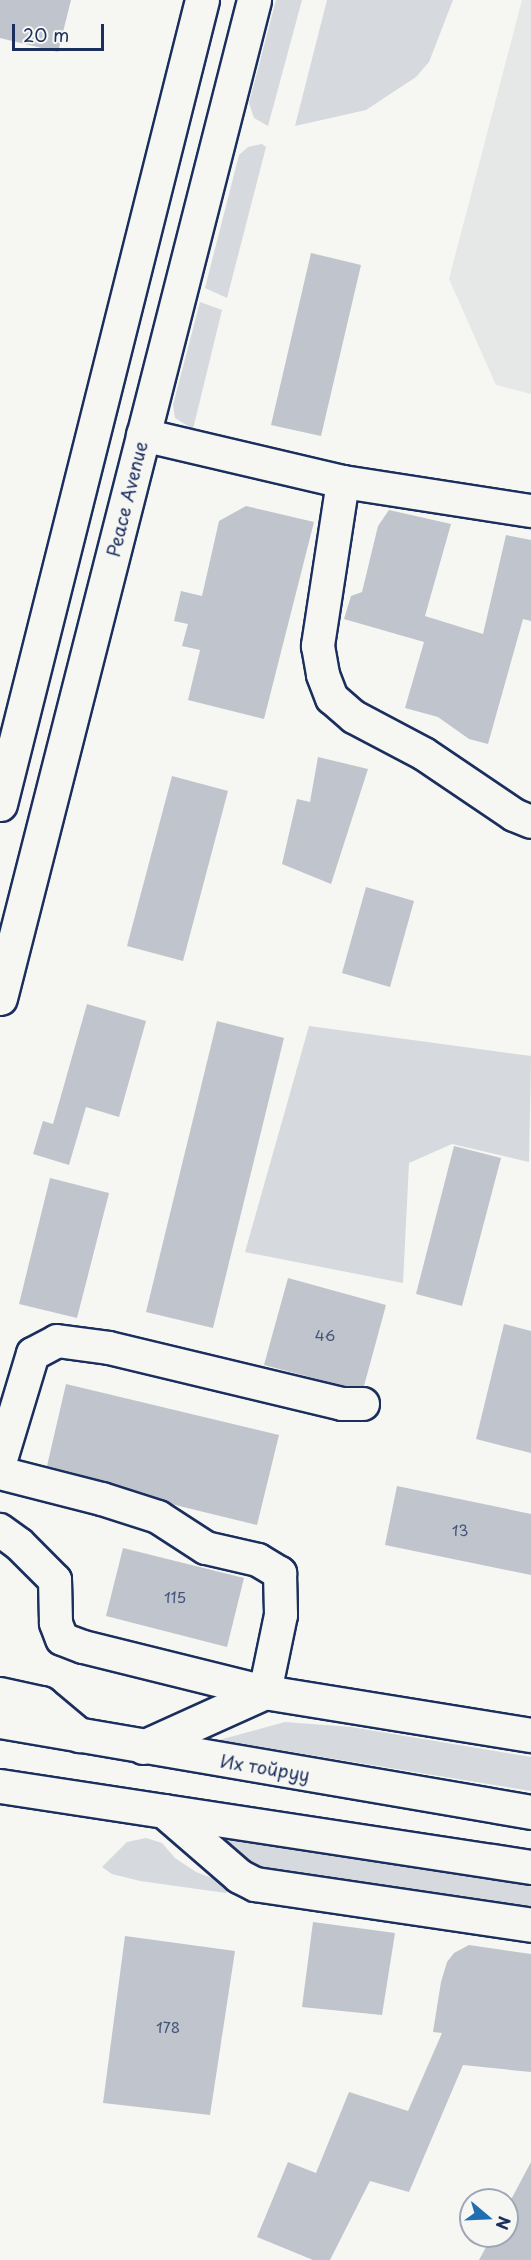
<!DOCTYPE html>
<html>
<head>
<meta charset="utf-8">
<style>
	body { margin:0 }
	#map { position:relative; width:531px; height:2260px; overflow:hidden; background:#f6f6f2; font-family:"Playpen Sans",sans-serif }
	div>[style] { position:absolute }
	.built>* { inset:0; background:#e6e7e7 }
	.green>* { inset:0; background:#d6d9dd }
	.building>* { inset:0; background:#c0c4cd }
	.roads { filter:drop-shadow(2px 0 #1b2f5e) drop-shadow(-2px 0 #1b2f5e) drop-shadow(0 2px #1b2f5e) drop-shadow(0 -2px #1b2f5e) }
	.street>* { height:32px; margin:-16px; padding:0 16px; transform-origin:16px; border-radius:16px; background:#f6f6f2 }
	.secondary>* { height:33px; margin:-16.5px; padding:0 16.5px; transform-origin:16.5px; border-radius:16.5px; background:#f6f6f2 }
	.primary>* { height:33px; margin:-16.5px; padding:0 16.5px; transform-origin:16.5px; border-radius:16.5px; background:#f6f6f2 }
	.highway>* { height:33px; margin:-16.5px; padding:0 16.5px; transform-origin:16.5px; border-radius:16.5px; background:#f6f6f2 }
	span { translate:-50% -50%; white-space:nowrap; text-align:center; line-height:1.15; -webkit-text-stroke:4.5px #f6f6f2; paint-order:stroke }
	.number-label { font-size:15px; color:#44547a }
	.number-label span { -webkit-text-stroke-width:0 }
	.street-label { font-size:18px; color:#1b2f5e }
	.north { position:absolute; left:459px; top:2188px; width:60px; height:60px; box-sizing:border-box; background:#f6f6f2; border:2px solid #9ea6b7; border-radius:50%; rotate:109deg; font-size:16px; font-weight:700; line-height:24px; text-align:center; color:#1b2f5e }
	.north::after { content:''; display:block; margin:auto; width:21px; height:27px; background:#1f6fb2; clip-path:polygon(50% 0,100% 100%,50% 72%,0 100%) }
	.scale { position:absolute; left:12px; top:24px; width:92px; height:27px; box-sizing:border-box; border:3px solid #1b2f5e; border-top:0; padding-left:8px; font-size:18px; line-height:21px; white-space:nowrap; color:#1b2f5e; -webkit-text-stroke:4px #f6f6f2; paint-order:stroke }
</style>
</head>
<body>
<div id="map">
	<div class="built">
		<div style="clip-path:polygon(522px 0,531px 0,531px 394px,496px 385px,449px 279px)"></div>
	</div>
	<div class="green">
		<div style="clip-path:polygon(276px 0,302px 0,268px 126px,254px 118px,249px 103px)"></div>
		<div style="clip-path:polygon(327px 0,453px 0,429px 62px,416px 77px,366px 110px,295px 126px)"></div>
		<div style="clip-path:polygon(262px 144px,266px 147px,227px 298px,205px 288px,239px 155px,248px 147px)"></div>
		<div style="clip-path:polygon(200px 302px,222px 310px,193px 429px,175px 418px,173px 405px)"></div>
		<div style="clip-path:polygon(309px 1026px,531px 1056px,529px 1162px,452px 1144px,409px 1163px,403px 1283px,245px 1252px)"></div>
		<div style="clip-path:polygon(285px 1722px,351px 1727px,531px 1757px,531px 1791px,219px 1740px)"></div>
		<div style="clip-path:polygon(206px 1834px,531px 1884px,531px 1912px,258px 1870px)"></div>
		<div style="clip-path:polygon(146px 1838px,162px 1843px,175px 1858px,196px 1872px,230px 1885px,226px 1893px,140px 1881px,112px 1874px,102px 1867px,127px 1842px)"></div>
	</div>
	<div class="building">
		<div style="clip-path:polygon(0 0,71px 0,58px 52px,0 38px)"></div>
		<div style="clip-path:polygon(311px 253px,361px 265px,321px 436px,271px 425px)"></div>
		<div style="clip-path:polygon(246px 506px,314px 522px,264px 719px,188px 700px,200px 650px,182px 646px,188px 624px,174px 621px,181px 591px,202px 596px,219px 521px)"></div>
		<div style="clip-path:polygon(389px 510px,451px 524px,425px 616px,483px 634px,506px 535px,531px 540px,531px 621px,523px 619px,488px 744px,469px 739px,438px 717px,405px 708px,424px 642px,344px 619px,351px 596px,362px 592px,378px 526px)"></div>
		<div style="clip-path:polygon(318px 757px,368px 769px,331px 884px,282px 864px,297px 799px,310px 802px)"></div>
		<div style="clip-path:polygon(172px 776px,228px 791px,183px 961px,127px 946px)"></div>
		<div style="clip-path:polygon(366px 887px,414px 901px,390px 987px,342px 973px)"></div>
		<div style="clip-path:polygon(87px 1004px,146px 1021px,119px 1117px,86px 1107px,69px 1165px,33px 1154px,43px 1121px,53px 1124px)"></div>
		<div style="clip-path:polygon(217px 1021px,284px 1038px,213px 1328px,146px 1312px)"></div>
		<div style="clip-path:polygon(454px 1146px,501px 1158px,462px 1306px,416px 1294px)"></div>
		<div style="clip-path:polygon(50px 1178px,109px 1193px,77px 1318px,19px 1304px)"></div>
		<div style="clip-path:polygon(288px 1278px,386px 1305px,364px 1386px,344px 1386px,264px 1365px)"></div>
		<div style="clip-path:polygon(504px 1324px,531px 1331px,531px 1453px,476px 1439px)"></div>
		<div style="clip-path:polygon(66px 1384px,279px 1435px,257px 1525px,171px 1504px,108px 1482px,47px 1466px)"></div>
		<div style="clip-path:polygon(397px 1486px,531px 1514px,531px 1575px,385px 1545px)"></div>
		<div style="clip-path:polygon(123px 1548px,244px 1578px,227px 1647px,106px 1616px)"></div>
		<div style="clip-path:polygon(313px 1922px,395px 1933px,382px 2015px,302px 2007px)"></div>
		<div style="clip-path:polygon(125px 1936px,235px 1951px,210px 2115px,103px 2103px)"></div>
		<div style="clip-path:polygon(469px 1945px,531px 1954px,531px 2072px,463px 2065px,409px 2192px,370px 2181px,330px 2260px,313px 2260px,257px 2237px,288px 2162px,316px 2173px,349px 2092px,408px 2111px,442px 2033px,433px 2032px,441px 1982px,447px 1962px,454px 1953px)"></div>
		<div style="clip-path:polygon(531px 2162px,531px 2260px,479px 2260px,492px 2236px,507px 2236px,507px 2207px)"></div>
	</div>
	<div class="roads">
		<div class="street">
			<div style="left:143px;top:435px;width:205px;rotate:13.2deg"></div>
			<div style="left:343px;top:482px;width:166px;rotate:98.7deg"></div>
			<div style="left:318px;top:646px;width:29px;rotate:80deg"></div>
			<div style="left:323px;top:675px;width:25px;rotate:69deg"></div>
			<div style="left:332px;top:698px;width:29px;rotate:41deg"></div>
			<div style="left:354px;top:717px;width:79px;rotate:27.9deg"></div>
			<div style="left:424px;top:754px;width:109px;rotate:34.1deg"></div>
			<div style="left:514px;top:815px;width:18px;rotate:22deg"></div>
			<div style="left:343px;top:482px;width:190px;rotate:8.8deg"></div>
			<div style="left:0;top:1463px;width:114px;rotate:-73.2deg"></div>
			<div style="left:33px;top:1354px;width:27px;rotate:-28deg"></div>
			<div style="left:57px;top:1341px;width:52px;rotate:7.7deg"></div>
			<div style="left:109px;top:1348px;width:240px;rotate:13.5deg"></div>
			<div style="left:342px;top:1404px;width:21px"></div>
			<div style="left:0;top:1473px;width:105px;rotate:14.3deg"></div>
			<div style="left:102px;top:1499px;width:59px;rotate:17.8deg"></div>
			<div style="left:158px;top:1517px;width:57px;rotate:32.9deg"></div>
			<div style="left:206px;top:1548px;width:53px;rotate:13deg"></div>
			<div style="left:258px;top:1560px;width:26px;rotate:31deg"></div>
			<div style="left:280px;top:1573px;width:42px;rotate:88.6deg"></div>
			<div style="left:281px;top:1615px;width:79px;rotate:101.7deg"></div>
			<div style="left:265px;top:1692px;width:187px;rotate:-166.1deg"></div>
			<div style="left:83px;top:1647px;width:22px;rotate:-159deg"></div>
			<div style="left:62px;top:1639px;width:17px;rotate:-111deg"></div>
			<div style="left:56px;top:1623px;width:43px;rotate:-91.3deg"></div>
			<div style="left:55px;top:1580px;width:51px;rotate:-135deg"></div>
			<div style="left:19px;top:1544px;width:24px;rotate:-144deg"></div>
		</div>
		<div class="secondary">
			<div style="left:143px;top:1747px;width:134px;rotate:-24.3deg"></div>
			<div style="left:265px;top:1692px;width:269px;rotate:9.2deg"></div>
			<div style="left:164px;top:1811px;width:99px;rotate:40.9deg"></div>
			<div style="left:239px;top:1876px;width:18px;rotate:27deg"></div>
			<div style="left:255px;top:1884px;width:279px;rotate:8.4deg"></div>
		</div>
		<div class="primary">
			<div style="left:0;top:1721px;width:539px;rotate:9.72deg"></div>
			<div style="left:0;top:1786px;width:537px;rotate:8.67deg"></div>
		</div>
		<div class="highway">
			<div style="left:0;top:804px;width:829px;rotate:-75.9deg"></div>
			<div style="left:0;top:998px;width:1030px;rotate:-75.72deg"></div>
			<div style="left:0;top:1694px;width:42px;rotate:12.4deg"></div>
			<div style="left:41px;top:1703px;width:50px;rotate:40.1deg"></div>
		</div>
	</div>
	<div class="number-label">
		<span style="left:325px;top:1335px">46</span>
		<span style="left:460px;top:1530px">13</span>
		<span style="left:175px;top:1597px">115</span>
		<span style="left:168px;top:2027px">178</span>
	</div>
	<div class="street-label">
		<span style="left:127px;top:499px;rotate:-76deg">Peace Avenue</span>
		<span style="left:265px;top:1768px;rotate:9deg">Их тойруу</span>
	</div>
	<div class="north">N</div>
	<div class="scale">20 m</div>
</div>
</body>
</html>
